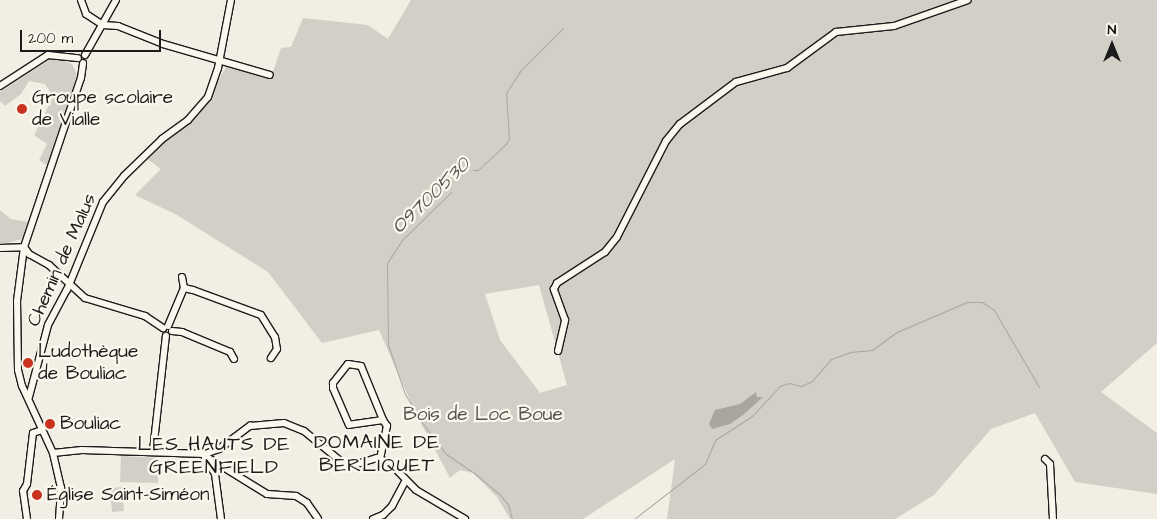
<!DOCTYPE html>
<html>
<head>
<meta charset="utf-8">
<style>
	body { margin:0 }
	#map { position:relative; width:1157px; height:519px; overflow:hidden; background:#f2eee4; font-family:"Architects Daughter",sans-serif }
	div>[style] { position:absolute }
	.green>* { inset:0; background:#d2cfc6 }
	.water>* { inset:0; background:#a9a6a0 }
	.stream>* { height:1px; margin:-0.5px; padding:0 0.5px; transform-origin:0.5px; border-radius:0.5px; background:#a9a6a0 }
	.roads { filter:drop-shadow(1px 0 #1c1c1c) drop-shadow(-1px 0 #1c1c1c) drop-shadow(0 1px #1c1c1c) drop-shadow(0 -1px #1c1c1c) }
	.minor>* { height:6px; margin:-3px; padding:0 3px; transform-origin:3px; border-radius:3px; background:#fbf7ec }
	.dots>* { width:14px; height:14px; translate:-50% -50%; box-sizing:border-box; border:2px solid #fbf7ec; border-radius:50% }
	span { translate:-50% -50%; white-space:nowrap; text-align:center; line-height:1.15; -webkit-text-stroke:4.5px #fbf7ec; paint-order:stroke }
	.poi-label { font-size:19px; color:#1c1c1c }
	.left { translate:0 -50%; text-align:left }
	.street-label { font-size:19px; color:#1c1c1c }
	.park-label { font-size:19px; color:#53524f }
	.water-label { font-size:20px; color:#545351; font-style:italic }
	.neighbourhood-label { font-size:20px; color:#1c1c1c; letter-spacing:1px }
	.north { position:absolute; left:1087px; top:20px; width:50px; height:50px; -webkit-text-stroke:4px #fbf7ec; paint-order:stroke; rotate:0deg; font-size:14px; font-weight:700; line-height:20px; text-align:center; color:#1c1c1c }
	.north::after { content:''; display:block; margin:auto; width:18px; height:22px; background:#1c1c1c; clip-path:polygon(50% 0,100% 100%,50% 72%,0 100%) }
	.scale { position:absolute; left:20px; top:30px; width:141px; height:22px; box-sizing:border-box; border:2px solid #1c1c1c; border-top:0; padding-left:6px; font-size:15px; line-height:18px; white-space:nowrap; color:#1c1c1c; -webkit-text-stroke:4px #fbf7ec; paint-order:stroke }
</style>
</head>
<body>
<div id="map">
	<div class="green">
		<div style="clip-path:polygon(evenodd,411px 0,1157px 0,1157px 343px,1101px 392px,1157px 433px,1157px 494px,1075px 482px,1035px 413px,991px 429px,934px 495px,895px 519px,667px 519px,675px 459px,583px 519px,510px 519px,497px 497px,473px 473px,460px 470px,450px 478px,415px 412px,379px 330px,322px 343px,268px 272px,177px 215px,135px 195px,161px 169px,146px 158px,163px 141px,199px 114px,229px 62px,272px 75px,281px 48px,291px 47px,303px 18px,368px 25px,388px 39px,411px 0,539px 285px,567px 385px,540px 393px,500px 340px,485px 294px,539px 285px)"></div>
		<div style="clip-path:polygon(60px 59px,72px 64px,77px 75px,48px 166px,39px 160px,47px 144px,34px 135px,53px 97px,45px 84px,29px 81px,21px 94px,5px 106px,0 101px,0 92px,49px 60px)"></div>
		<div style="clip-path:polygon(0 210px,11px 219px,28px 222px,22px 239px,0 245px)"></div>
		<div style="clip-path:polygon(121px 456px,159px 458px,158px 483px,120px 482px)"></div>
		<div style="clip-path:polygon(122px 487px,124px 511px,112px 512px,110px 488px)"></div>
	</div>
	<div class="water">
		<div style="clip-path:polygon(756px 392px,757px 397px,763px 397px,743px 415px,730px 424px,712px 429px,709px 424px,715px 410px,740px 404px)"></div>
	</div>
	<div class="stream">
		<div style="left:473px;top:170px;width:5px"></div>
		<div style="left:478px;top:170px;width:38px;rotate:-43deg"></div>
		<div style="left:506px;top:144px;width:7px;rotate:-63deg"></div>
		<div style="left:509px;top:138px;width:45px;rotate:-93.8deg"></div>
		<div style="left:506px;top:93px;width:27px;rotate:-57deg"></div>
		<div style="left:521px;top:70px;width:59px;rotate:-45deg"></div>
		<div style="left:451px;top:192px;width:69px;rotate:135.6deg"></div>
		<div style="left:402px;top:240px;width:27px;rotate:123deg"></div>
		<div style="left:387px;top:263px;width:82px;rotate:89.3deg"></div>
		<div style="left:388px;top:345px;width:52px;rotate:70.9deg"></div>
		<div style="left:405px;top:394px;width:31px;rotate:59deg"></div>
		<div style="left:421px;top:421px;width:41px;rotate:52.9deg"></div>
		<div style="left:446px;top:454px;width:32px;rotate:34deg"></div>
		<div style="left:473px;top:472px;width:34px;rotate:40deg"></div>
		<div style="left:499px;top:494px;width:13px;rotate:48deg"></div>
		<div style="left:508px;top:504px;width:16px;rotate:75deg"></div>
		<div style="left:634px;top:519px;width:90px;rotate:-37.8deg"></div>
		<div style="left:705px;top:464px;width:26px;rotate:-67deg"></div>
		<div style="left:715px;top:440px;width:44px;rotate:-33deg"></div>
		<div style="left:752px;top:416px;width:41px;rotate:-47deg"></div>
		<div style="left:780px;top:386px;width:9px;rotate:-18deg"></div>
		<div style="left:789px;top:383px;width:12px;rotate:14deg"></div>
		<div style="left:801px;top:386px;width:12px;rotate:-24deg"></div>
		<div style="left:812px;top:381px;width:29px;rotate:-49deg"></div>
		<div style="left:831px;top:359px;width:20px;rotate:-20deg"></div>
		<div style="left:850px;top:352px;width:22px;rotate:-5deg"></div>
		<div style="left:872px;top:350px;width:31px;rotate:-36deg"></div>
		<div style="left:897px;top:332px;width:76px;rotate:-23.2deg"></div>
		<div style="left:967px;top:302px;width:15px"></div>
		<div style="left:982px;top:302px;width:14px;rotate:34deg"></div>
		<div style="left:994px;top:310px;width:89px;rotate:59.7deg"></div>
	</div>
	<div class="roads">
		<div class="minor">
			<div style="left:81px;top:0;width:15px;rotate:70deg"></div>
			<div style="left:86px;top:14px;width:20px;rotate:33deg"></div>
			<div style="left:103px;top:25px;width:15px;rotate:4deg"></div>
			<div style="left:118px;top:26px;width:48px;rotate:21.8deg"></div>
			<div style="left:163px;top:44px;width:111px;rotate:16.2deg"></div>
			<div style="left:85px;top:55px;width:63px;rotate:-60.6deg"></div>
			<div style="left:0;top:86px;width:57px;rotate:-32.9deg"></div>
			<div style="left:48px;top:55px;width:30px;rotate:6deg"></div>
			<div style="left:24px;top:247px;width:9px;rotate:54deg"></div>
			<div style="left:29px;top:254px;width:23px;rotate:29deg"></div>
			<div style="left:49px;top:265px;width:49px;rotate:42.5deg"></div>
			<div style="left:85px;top:298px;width:63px;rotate:16.7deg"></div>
			<div style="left:145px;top:316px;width:22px;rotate:34deg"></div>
			<div style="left:0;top:248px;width:24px;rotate:-2deg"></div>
			<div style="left:182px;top:277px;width:11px;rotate:80deg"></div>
			<div style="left:168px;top:326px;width:41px;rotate:-67.2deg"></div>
			<div style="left:184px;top:288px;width:9px;rotate:13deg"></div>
			<div style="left:193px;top:290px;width:72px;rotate:20.2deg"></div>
			<div style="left:261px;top:315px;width:26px;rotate:58deg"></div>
			<div style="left:275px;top:337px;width:12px;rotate:81deg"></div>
			<div style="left:277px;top:349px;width:11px;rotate:124deg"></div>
			<div style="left:172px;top:331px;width:10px;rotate:6deg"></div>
			<div style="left:182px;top:332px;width:52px;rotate:22.6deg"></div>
			<div style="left:230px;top:352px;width:8px;rotate:60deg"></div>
			<div style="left:558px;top:351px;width:32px;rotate:-77deg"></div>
			<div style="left:565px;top:320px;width:33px;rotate:-110deg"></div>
			<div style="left:554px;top:289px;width:7px;rotate:-63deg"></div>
			<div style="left:557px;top:283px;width:57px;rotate:-32.9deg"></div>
			<div style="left:605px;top:252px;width:19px;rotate:-51deg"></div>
			<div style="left:617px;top:237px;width:108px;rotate:-63deg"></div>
			<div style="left:666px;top:141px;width:22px;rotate:-51deg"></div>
			<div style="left:680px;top:124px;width:70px;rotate:-36.9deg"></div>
			<div style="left:736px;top:82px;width:53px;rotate:-15.4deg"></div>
			<div style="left:787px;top:68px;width:61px;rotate:-36.3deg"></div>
			<div style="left:836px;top:32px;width:58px;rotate:-5.9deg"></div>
			<div style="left:894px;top:26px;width:78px;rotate:-19.4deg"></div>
			<div style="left:29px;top:397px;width:74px;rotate:-75.2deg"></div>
			<div style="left:48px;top:325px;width:40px;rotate:-62deg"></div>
			<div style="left:67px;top:290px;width:95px;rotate:-67.8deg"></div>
			<div style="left:103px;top:202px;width:33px;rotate:-51deg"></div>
			<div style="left:124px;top:176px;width:53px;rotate:-44.2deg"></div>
			<div style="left:162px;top:139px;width:32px;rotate:-36deg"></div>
			<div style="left:188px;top:120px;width:30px;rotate:-49deg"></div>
			<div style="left:208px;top:97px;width:31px;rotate:-71deg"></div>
			<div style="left:218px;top:68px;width:69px;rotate:-79.2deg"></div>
			<div style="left:153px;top:451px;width:116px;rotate:-83.6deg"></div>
			<div style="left:53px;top:453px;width:29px;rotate:-6deg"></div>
			<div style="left:82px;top:450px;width:123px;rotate:1.9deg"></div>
			<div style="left:205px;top:454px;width:15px;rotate:-20deg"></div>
			<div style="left:219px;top:449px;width:39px;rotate:-37deg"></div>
			<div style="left:250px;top:426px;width:34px;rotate:-5deg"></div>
			<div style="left:284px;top:423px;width:22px;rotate:22deg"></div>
			<div style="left:304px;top:431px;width:50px;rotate:39.4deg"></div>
			<div style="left:343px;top:463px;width:14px;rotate:4deg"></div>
			<div style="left:357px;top:464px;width:21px;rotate:-17deg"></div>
			<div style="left:377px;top:458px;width:14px;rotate:21deg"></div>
			<div style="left:390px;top:463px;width:37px;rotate:46deg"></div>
			<div style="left:416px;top:490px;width:57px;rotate:30.6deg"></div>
			<div style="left:202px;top:454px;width:76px;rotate:31.6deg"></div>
			<div style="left:267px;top:494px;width:29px;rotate:4deg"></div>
			<div style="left:296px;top:496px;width:13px;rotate:32deg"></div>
			<div style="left:307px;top:503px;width:19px;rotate:55deg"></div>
			<div style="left:205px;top:459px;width:18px;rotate:56deg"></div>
			<div style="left:215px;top:474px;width:45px;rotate:82.4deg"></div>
			<div style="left:380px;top:459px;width:34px;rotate:-78deg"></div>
			<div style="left:387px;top:426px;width:7px;rotate:-124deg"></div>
			<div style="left:383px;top:420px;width:34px;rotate:172deg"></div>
			<div style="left:349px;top:425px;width:40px;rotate:-113.4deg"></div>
			<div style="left:333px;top:388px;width:5px;rotate:-90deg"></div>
			<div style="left:333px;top:383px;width:24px;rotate:-52deg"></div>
			<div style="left:348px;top:364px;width:13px;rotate:9deg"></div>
			<div style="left:361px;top:366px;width:58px;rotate:67.8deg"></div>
			<div style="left:1045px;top:459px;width:7px;rotate:45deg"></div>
			<div style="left:1050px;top:464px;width:55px;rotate:86.9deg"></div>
			<div style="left:27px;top:519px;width:28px;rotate:-98deg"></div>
			<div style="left:23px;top:491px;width:8px;rotate:-60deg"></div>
			<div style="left:27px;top:484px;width:51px;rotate:-83.3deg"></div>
			<div style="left:33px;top:433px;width:9px;rotate:-18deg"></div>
			<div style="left:59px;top:519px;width:31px;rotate:-86deg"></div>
			<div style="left:61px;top:488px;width:36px;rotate:-103deg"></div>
			<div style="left:53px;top:453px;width:74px;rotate:-114.8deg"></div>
			<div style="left:22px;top:386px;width:16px;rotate:-104deg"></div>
			<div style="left:18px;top:370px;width:69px;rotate:-90.8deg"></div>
			<div style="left:17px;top:301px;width:54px;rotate:-82.6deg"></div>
			<div style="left:24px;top:247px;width:178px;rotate:-71.4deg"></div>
			<div style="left:81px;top:78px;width:15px;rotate:-82deg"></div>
			<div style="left:373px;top:519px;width:11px;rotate:-22deg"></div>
			<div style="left:383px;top:515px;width:13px;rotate:-45deg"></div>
			<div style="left:392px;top:506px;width:27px;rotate:-62deg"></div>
		</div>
	</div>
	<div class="dots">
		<div style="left:22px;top:109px;background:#c8321e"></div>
		<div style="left:28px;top:363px;background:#c8321e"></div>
		<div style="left:50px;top:424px;background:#c8321e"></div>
		<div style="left:37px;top:495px;background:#c8321e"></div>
	</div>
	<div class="poi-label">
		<span class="left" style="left:32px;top:109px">Groupe scolaire<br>de Vialle</span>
		<span class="left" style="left:38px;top:363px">Ludothèque<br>de Bouliac</span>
		<span class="left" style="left:60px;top:424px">Bouliac</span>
		<span class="left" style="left:47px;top:495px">Église Saint-Siméon</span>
	</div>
	<div class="street-label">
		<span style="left:62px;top:260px;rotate:-66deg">Chemin de Malus</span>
	</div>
	<div class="park-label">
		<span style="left:483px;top:415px">Bois de Loc Boue</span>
	</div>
	<div class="water-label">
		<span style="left:431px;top:196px;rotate:-44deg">O9700530</span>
	</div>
	<div class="neighbourhood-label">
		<span style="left:377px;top:454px">DOMAINE DE<br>BERLIQUET</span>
		<span style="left:214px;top:456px">LES HAUTS DE<br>GREENFIELD</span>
	</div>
	<div class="north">N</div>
	<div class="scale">200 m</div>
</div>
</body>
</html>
